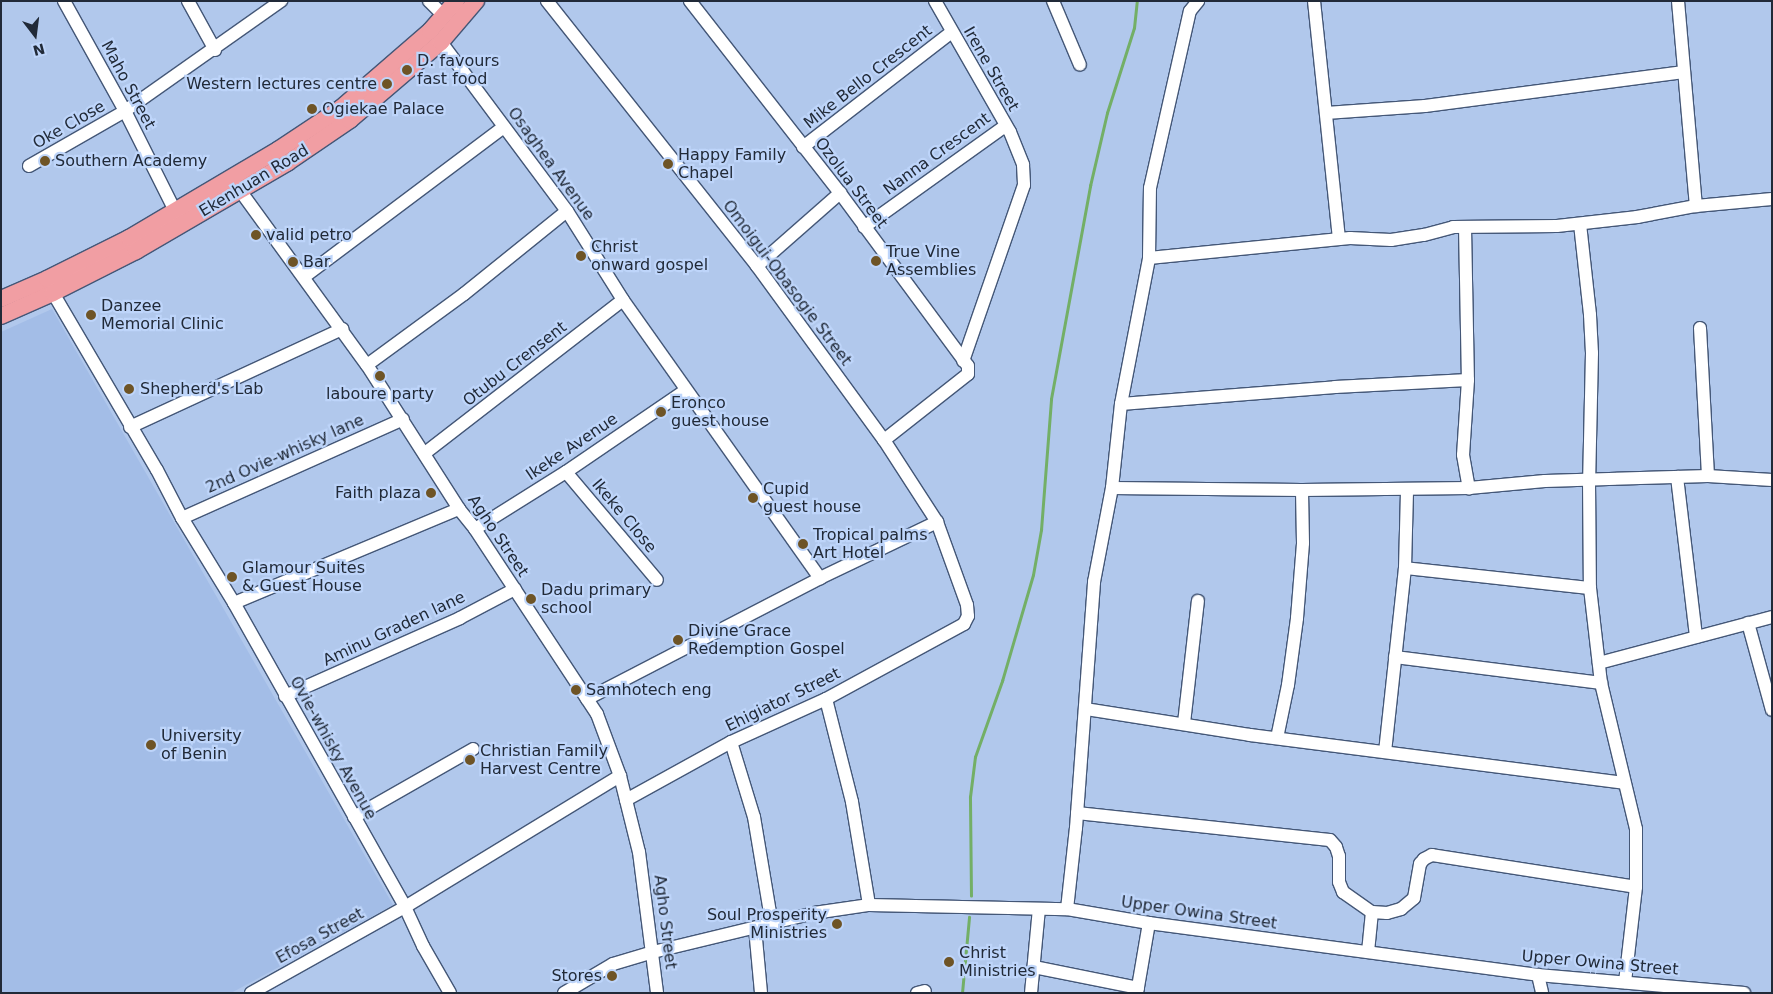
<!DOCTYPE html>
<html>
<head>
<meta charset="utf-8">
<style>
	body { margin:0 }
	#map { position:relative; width:1773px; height:994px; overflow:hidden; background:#b1c8ec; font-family:"DejaVu Sans",sans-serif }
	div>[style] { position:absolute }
	.built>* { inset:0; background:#a3bde7 }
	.stream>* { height:2.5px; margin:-1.25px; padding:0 1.25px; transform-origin:1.25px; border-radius:1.25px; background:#73af66 }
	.roads { filter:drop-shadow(1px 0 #445777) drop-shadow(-1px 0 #445777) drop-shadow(0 1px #445777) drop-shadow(0 -1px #445777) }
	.minor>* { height:12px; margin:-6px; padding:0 6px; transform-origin:6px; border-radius:6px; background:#fff }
	.major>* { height:16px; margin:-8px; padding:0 8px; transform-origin:8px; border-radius:8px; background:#f19ea3 }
	.dots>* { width:14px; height:14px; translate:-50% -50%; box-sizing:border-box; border:2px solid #bed5fa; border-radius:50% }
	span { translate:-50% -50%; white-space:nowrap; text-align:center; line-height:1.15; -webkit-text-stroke:4.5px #bed5fa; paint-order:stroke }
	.poi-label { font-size:16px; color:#212a38 }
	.left { translate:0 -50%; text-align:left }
	.right { translate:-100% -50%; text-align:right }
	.street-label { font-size:16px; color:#212a38 }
	.frame { position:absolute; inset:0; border:2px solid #212a38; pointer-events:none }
	.north { position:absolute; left:10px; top:10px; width:50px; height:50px; -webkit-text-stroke:4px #bed5fa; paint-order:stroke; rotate:165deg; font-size:14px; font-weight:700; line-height:20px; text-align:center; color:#212a38 }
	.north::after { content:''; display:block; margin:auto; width:18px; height:22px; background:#212a38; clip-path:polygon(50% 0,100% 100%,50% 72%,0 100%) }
</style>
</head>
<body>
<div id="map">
	<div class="built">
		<div style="clip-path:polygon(52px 309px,393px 905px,231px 993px,1px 993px,1px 332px)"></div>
	</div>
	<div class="stream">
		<div style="left:971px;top:896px;width:99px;rotate:-90.6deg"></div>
		<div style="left:970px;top:797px;width:40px;rotate:-82.9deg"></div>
		<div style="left:975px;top:757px;width:81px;rotate:-70.4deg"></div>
		<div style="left:1002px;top:681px;width:110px;rotate:-73.7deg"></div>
		<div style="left:1033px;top:575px;width:46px;rotate:-79.9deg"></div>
		<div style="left:1041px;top:530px;width:131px;rotate:-85.6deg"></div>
		<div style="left:1051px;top:399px;width:217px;rotate:-79.6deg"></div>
		<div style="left:1090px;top:186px;width:75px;rotate:-76.9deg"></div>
		<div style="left:1107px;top:113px;width:89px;rotate:-72.4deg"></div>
		<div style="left:1134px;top:28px;width:27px;rotate:-84deg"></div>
		<div style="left:962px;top:993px;width:76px;rotate:-84.7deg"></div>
	</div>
	<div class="roads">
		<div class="minor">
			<div style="left:64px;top:1px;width:126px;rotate:61deg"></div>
			<div style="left:125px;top:111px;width:112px;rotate:63.4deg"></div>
			<div style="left:188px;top:1px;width:56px;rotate:61.1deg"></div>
			<div style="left:429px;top:1px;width:21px;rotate:45deg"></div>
			<div style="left:547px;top:1px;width:338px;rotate:51.6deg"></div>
			<div style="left:757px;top:266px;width:215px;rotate:53.9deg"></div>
			<div style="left:884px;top:440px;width:98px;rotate:57.1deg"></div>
			<div style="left:937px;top:522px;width:88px;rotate:70.1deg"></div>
			<div style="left:967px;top:605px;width:11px;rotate:85deg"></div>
			<div style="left:968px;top:616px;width:9px;rotate:117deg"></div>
			<div style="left:964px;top:624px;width:157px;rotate:151.5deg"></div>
			<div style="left:826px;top:699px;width:104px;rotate:155.6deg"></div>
			<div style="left:731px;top:742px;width:120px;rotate:151.1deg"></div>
			<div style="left:690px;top:1px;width:244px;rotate:52deg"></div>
			<div style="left:840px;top:193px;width:215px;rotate:53.5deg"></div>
			<div style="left:968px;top:366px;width:8px;rotate:90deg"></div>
			<div style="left:968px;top:374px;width:107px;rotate:141.8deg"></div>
			<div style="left:935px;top:1px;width:151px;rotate:60.2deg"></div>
			<div style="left:1010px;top:132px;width:35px;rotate:68deg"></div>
			<div style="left:1023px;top:165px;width:20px;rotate:87deg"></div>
			<div style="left:1024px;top:185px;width:186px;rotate:109.1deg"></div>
			<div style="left:1053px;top:1px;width:69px;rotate:67.1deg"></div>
			<div style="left:1314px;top:1px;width:239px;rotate:84deg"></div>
			<div style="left:1678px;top:1px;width:206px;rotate:85deg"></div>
			<div style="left:441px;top:42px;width:211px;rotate:53.3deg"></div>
			<div style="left:567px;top:211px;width:105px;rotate:57.8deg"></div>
			<div style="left:623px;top:300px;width:341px;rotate:54.7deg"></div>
			<div style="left:1326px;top:113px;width:99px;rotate:-4deg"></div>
			<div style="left:1425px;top:106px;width:261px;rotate:-7.5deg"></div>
			<div style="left:803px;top:147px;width:188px;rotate:-37.7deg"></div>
			<div style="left:29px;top:166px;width:111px;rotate:-29.8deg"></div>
			<div style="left:125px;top:111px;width:191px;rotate:-35.2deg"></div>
			<div style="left:236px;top:185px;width:223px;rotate:54deg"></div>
			<div style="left:367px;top:365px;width:171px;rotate:57.4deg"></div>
			<div style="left:459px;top:509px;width:26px;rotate:51deg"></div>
			<div style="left:475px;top:529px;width:222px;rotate:56.6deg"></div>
			<div style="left:597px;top:714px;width:66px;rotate:69.6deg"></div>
			<div style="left:620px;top:776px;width:78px;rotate:76deg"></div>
			<div style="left:639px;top:852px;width:142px;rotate:82.7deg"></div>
			<div style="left:1580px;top:224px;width:92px;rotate:83.7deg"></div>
			<div style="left:1590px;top:315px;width:38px;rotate:87deg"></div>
			<div style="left:1592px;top:353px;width:128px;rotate:91.3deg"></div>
			<div style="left:1589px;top:481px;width:107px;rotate:89.5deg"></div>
			<div style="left:1590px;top:588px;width:96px;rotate:83.4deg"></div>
			<div style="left:1601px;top:683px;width:150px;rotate:76.5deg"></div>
			<div style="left:1636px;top:829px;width:58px;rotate:90deg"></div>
			<div style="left:1636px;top:887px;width:96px;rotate:96.6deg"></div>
			<div style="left:864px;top:227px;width:173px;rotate:-35.6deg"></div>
			<div style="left:1465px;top:227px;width:153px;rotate:88.9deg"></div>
			<div style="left:1468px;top:380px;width:75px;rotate:93.8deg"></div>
			<div style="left:1463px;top:455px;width:34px;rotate:80deg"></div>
			<div style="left:1149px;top:258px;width:202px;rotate:-5.7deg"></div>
			<div style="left:1350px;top:238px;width:41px;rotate:2.8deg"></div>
			<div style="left:1391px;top:240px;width:33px;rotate:-9deg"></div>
			<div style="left:1424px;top:235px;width:30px;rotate:-15deg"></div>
			<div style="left:1453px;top:227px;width:104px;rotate:-0.6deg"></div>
			<div style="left:1557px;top:226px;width:81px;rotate:-6.4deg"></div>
			<div style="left:1637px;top:217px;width:60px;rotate:-10.6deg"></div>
			<div style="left:1696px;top:206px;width:76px;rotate:-5.3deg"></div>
			<div style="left:757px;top:266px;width:111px;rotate:-41.3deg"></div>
			<div style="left:304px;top:277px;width:250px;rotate:-36.9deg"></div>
			<div style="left:53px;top:293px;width:205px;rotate:59.6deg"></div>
			<div style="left:157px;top:470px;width:54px;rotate:62.5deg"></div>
			<div style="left:182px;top:518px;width:100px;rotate:58.5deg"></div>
			<div style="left:234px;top:603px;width:244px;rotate:-22.7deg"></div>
			<div style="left:1700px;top:328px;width:148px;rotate:86.9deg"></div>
			<div style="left:1708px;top:476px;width:64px;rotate:3.6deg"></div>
			<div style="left:367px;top:365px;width:120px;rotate:-36.2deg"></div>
			<div style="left:464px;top:294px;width:132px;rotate:-38.9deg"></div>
			<div style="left:1121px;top:404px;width:215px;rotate:-4.5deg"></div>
			<div style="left:1335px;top:387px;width:133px;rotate:-3deg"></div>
			<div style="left:130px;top:427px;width:234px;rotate:-24.8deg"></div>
			<div style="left:425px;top:453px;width:250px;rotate:-37.7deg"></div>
			<div style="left:566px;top:472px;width:141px;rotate:49.9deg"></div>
			<div style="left:1677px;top:477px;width:161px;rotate:83.2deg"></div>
			<div style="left:1112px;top:488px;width:190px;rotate:0.6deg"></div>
			<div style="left:1302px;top:490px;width:167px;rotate:-0.7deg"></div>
			<div style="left:1469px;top:488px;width:76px;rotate:-5.3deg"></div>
			<div style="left:1545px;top:481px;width:163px;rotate:-1.8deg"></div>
			<div style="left:182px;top:518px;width:242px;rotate:-24.1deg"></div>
			<div style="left:475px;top:529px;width:107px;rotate:-32.1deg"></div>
			<div style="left:566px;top:472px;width:145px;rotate:-34.3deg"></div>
			<div style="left:1405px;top:568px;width:186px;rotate:6.2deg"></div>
			<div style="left:234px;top:603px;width:349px;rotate:60.6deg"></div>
			<div style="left:405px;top:907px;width:43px;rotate:65.2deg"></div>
			<div style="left:423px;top:946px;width:54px;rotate:60.1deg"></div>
			<div style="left:1748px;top:623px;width:90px;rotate:74.6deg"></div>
			<div style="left:1395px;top:657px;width:208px;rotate:7.2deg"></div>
			<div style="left:1599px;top:663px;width:179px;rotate:-14.9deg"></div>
			<div style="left:285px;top:696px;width:192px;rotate:-24deg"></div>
			<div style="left:460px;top:618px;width:62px;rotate:-27.8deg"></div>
			<div style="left:587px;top:699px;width:263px;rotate:-27.4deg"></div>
			<div style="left:820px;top:578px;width:130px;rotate:-25.6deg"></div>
			<div style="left:826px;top:699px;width:106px;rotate:75.8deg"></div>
			<div style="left:852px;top:802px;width:104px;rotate:80.6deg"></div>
			<div style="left:1086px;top:709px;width:166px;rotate:9deg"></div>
			<div style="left:1250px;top:735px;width:377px;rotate:7.3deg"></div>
			<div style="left:1184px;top:723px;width:123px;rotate:-83.5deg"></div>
			<div style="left:1277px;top:738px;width:54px;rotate:-78.3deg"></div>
			<div style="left:1288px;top:685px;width:68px;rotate:-82.3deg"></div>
			<div style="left:1297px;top:618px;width:75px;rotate:-85.4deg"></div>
			<div style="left:1303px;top:543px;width:53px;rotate:-91.1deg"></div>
			<div style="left:731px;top:742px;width:78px;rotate:73deg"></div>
			<div style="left:754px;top:817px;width:109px;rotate:80.5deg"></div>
			<div style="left:1385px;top:752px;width:185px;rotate:-83.8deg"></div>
			<div style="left:1405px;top:568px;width:79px;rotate:-88.5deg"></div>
			<div style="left:1077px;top:813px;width:254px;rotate:6.1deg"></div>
			<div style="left:1330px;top:840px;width:9px;rotate:49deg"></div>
			<div style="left:1336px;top:847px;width:9px;rotate:72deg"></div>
			<div style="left:1339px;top:856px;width:26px;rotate:90deg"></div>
			<div style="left:1339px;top:882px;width:11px;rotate:68deg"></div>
			<div style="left:1343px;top:892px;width:35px;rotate:35deg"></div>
			<div style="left:1372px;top:912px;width:15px;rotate:4deg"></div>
			<div style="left:1387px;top:913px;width:15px;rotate:-16deg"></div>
			<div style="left:1401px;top:909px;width:17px;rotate:-40deg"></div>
			<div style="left:1414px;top:898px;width:35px;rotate:-80deg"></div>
			<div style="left:1420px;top:864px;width:6px;rotate:-51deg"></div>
			<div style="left:1424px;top:859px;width:9px;rotate:-27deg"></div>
			<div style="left:1432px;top:855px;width:206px;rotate:8.9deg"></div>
			<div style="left:354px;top:817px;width:137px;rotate:-29.7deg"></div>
			<div style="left:1067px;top:909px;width:81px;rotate:-83.7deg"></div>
			<div style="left:1076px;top:828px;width:247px;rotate:-85.8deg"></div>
			<div style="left:1094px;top:582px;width:96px;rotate:-79.2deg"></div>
			<div style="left:1112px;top:488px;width:84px;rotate:-83.9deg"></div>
			<div style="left:1121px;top:404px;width:149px;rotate:-79.1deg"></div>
			<div style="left:1149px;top:258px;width:70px;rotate:-89.2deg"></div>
			<div style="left:1150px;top:188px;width:181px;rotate:-77.3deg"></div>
			<div style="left:1190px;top:11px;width:13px;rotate:-51deg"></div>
			<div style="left:755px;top:928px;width:65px;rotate:84.7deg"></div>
			<div style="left:1368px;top:952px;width:40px;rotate:-84.3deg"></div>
			<div style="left:1034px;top:967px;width:106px;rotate:11.4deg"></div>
			<div style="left:1538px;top:975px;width:18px;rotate:77deg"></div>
			<div style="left:251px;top:993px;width:176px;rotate:-29.2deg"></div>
			<div style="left:405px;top:907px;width:252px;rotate:-31.4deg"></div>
			<div style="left:564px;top:993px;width:57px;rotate:-30.6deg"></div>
			<div style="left:613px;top:964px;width:42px;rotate:-16.7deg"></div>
			<div style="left:653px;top:952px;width:166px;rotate:-13.6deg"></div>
			<div style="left:814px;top:913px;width:56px;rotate:-8.3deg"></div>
			<div style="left:869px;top:905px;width:198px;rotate:1.2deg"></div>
			<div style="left:1067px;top:909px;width:83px;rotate:9.7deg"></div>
			<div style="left:1149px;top:923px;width:392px;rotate:7.6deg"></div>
			<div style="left:1538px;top:975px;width:207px;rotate:5deg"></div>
			<div style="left:917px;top:993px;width:8px;rotate:-14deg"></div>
			<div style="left:1031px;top:993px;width:84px;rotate:-84.6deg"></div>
			<div style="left:1137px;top:993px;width:71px;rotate:-80.3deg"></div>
		</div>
		<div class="major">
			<div style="left:1px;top:299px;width:50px;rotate:-23.5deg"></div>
			<div style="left:47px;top:279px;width:92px;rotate:-26.6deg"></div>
			<div style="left:129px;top:238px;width:173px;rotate:-30.6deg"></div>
			<div style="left:278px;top:150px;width:76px;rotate:-33.7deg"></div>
			<div style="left:341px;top:108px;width:118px;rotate:-40.9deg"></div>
			<div style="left:430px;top:31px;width:40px;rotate:-49deg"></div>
			<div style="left:1px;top:316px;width:57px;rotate:-23.9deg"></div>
			<div style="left:53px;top:293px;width:93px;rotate:-26.8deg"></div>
			<div style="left:136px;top:251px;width:175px;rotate:-30.2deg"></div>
			<div style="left:287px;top:163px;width:76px;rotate:-34.3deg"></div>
			<div style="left:350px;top:120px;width:120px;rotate:-40.6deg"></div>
			<div style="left:441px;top:42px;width:54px;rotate:-49.5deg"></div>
		</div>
	</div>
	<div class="dots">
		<div style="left:407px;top:70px;background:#6e5426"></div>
		<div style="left:387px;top:84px;background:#6e5426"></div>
		<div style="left:312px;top:109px;background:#6e5426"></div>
		<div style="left:45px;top:161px;background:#6e5426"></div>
		<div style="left:668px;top:164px;background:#6e5426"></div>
		<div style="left:256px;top:235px;background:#6e5426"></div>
		<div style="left:581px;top:256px;background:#6e5426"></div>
		<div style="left:876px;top:261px;background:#6e5426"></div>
		<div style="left:293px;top:262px;background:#6e5426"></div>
		<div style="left:91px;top:315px;background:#6e5426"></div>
		<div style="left:380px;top:376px;background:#6e5426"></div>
		<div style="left:129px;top:389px;background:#6e5426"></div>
		<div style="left:661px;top:412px;background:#6e5426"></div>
		<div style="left:431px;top:493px;background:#6e5426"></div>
		<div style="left:753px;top:498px;background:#6e5426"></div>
		<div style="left:803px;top:544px;background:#6e5426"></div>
		<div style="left:232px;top:577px;background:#6e5426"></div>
		<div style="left:531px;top:599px;background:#6e5426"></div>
		<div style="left:678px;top:640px;background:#6e5426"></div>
		<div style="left:576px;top:690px;background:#6e5426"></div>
		<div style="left:151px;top:745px;background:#6e5426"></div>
		<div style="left:470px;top:760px;background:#6e5426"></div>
		<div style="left:837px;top:924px;background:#6e5426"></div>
		<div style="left:949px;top:962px;background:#6e5426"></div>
		<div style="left:612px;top:976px;background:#6e5426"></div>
	</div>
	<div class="poi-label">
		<span class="left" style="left:417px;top:70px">D. favours<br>fast food</span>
		<span class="right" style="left:377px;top:84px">Western lectures centre</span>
		<span class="left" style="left:322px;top:109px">Ogiekae Palace</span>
		<span class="left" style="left:678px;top:164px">Happy Family<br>Chapel</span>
		<span class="left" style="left:55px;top:161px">Southern Academy</span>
		<span class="left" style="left:266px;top:235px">valid petro</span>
		<span class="left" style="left:591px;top:256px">Christ<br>onward gospel</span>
		<span class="left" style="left:886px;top:261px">True Vine<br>Assemblies</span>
		<span class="left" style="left:303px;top:262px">Bar</span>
		<span class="left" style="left:101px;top:315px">Danzee<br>Memorial Clinic</span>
		<span class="left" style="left:140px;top:389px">Shepherd's Lab</span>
		<span style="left:380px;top:394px">laboure party</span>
		<span class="left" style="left:671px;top:412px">Eronco<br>guest house</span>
		<span class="left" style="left:763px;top:498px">Cupid<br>guest house</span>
		<span class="right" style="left:421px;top:493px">Faith plaza</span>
		<span class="left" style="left:813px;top:544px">Tropical palms<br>Art Hotel</span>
		<span class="left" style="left:242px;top:577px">Glamour Suites<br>&amp; Guest House</span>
		<span class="left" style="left:541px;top:599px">Dadu primary<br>school</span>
		<span class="left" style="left:688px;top:640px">Divine Grace<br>Redemption Gospel</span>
		<span class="left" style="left:586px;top:690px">Samhotech eng</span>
		<span class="left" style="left:161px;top:745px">University<br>of Benin</span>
		<span class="left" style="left:480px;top:760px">Christian Family<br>Harvest Centre</span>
		<span class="right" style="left:827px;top:924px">Soul Prosperity<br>Ministries</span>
		<span class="left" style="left:959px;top:962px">Christ<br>Ministries</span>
		<span class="right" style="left:602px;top:976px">Stores</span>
	</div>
	<div class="street-label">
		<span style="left:991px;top:69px;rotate:60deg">Irene Street</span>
		<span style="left:868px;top:77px;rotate:-38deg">Mike Bello Crescent</span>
		<span style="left:128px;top:85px;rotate:62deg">Maho Street</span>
		<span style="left:69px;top:125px;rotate:-30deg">Oke Close</span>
		<span style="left:937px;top:154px;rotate:-36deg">Nanna Crescent</span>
		<span style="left:551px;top:164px;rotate:54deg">Osaghea Avenue</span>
		<span style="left:254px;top:181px;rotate:-31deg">Ekenhuan Road</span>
		<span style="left:851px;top:183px;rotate:53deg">Ozolua Street</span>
		<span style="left:787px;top:283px;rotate:53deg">Omoigui-Obasogie Street</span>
		<span style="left:515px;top:364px;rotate:-38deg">Otubu Crensent</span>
		<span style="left:572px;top:447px;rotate:-34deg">Ikeke Avenue</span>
		<span style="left:285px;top:454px;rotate:-24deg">2nd Ovie-whisky lane</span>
		<span style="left:624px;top:516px;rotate:50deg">Ikeke Close</span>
		<span style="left:498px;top:536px;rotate:56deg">Agho Street</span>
		<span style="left:394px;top:629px;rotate:-25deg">Aminu Graden lane</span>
		<span style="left:783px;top:700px;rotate:-26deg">Ehigiator Street</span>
		<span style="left:333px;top:748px;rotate:61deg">Ovie-whisky Avenue</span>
		<span style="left:1199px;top:913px;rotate:8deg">Upper Owina Street</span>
		<span style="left:665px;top:922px;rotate:83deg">Agho Street</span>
		<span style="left:320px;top:936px;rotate:-29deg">Efosa Street</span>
		<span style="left:1600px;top:963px;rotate:5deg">Upper Owina Street</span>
	</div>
	<div class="frame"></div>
	<div class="north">N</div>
</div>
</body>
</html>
